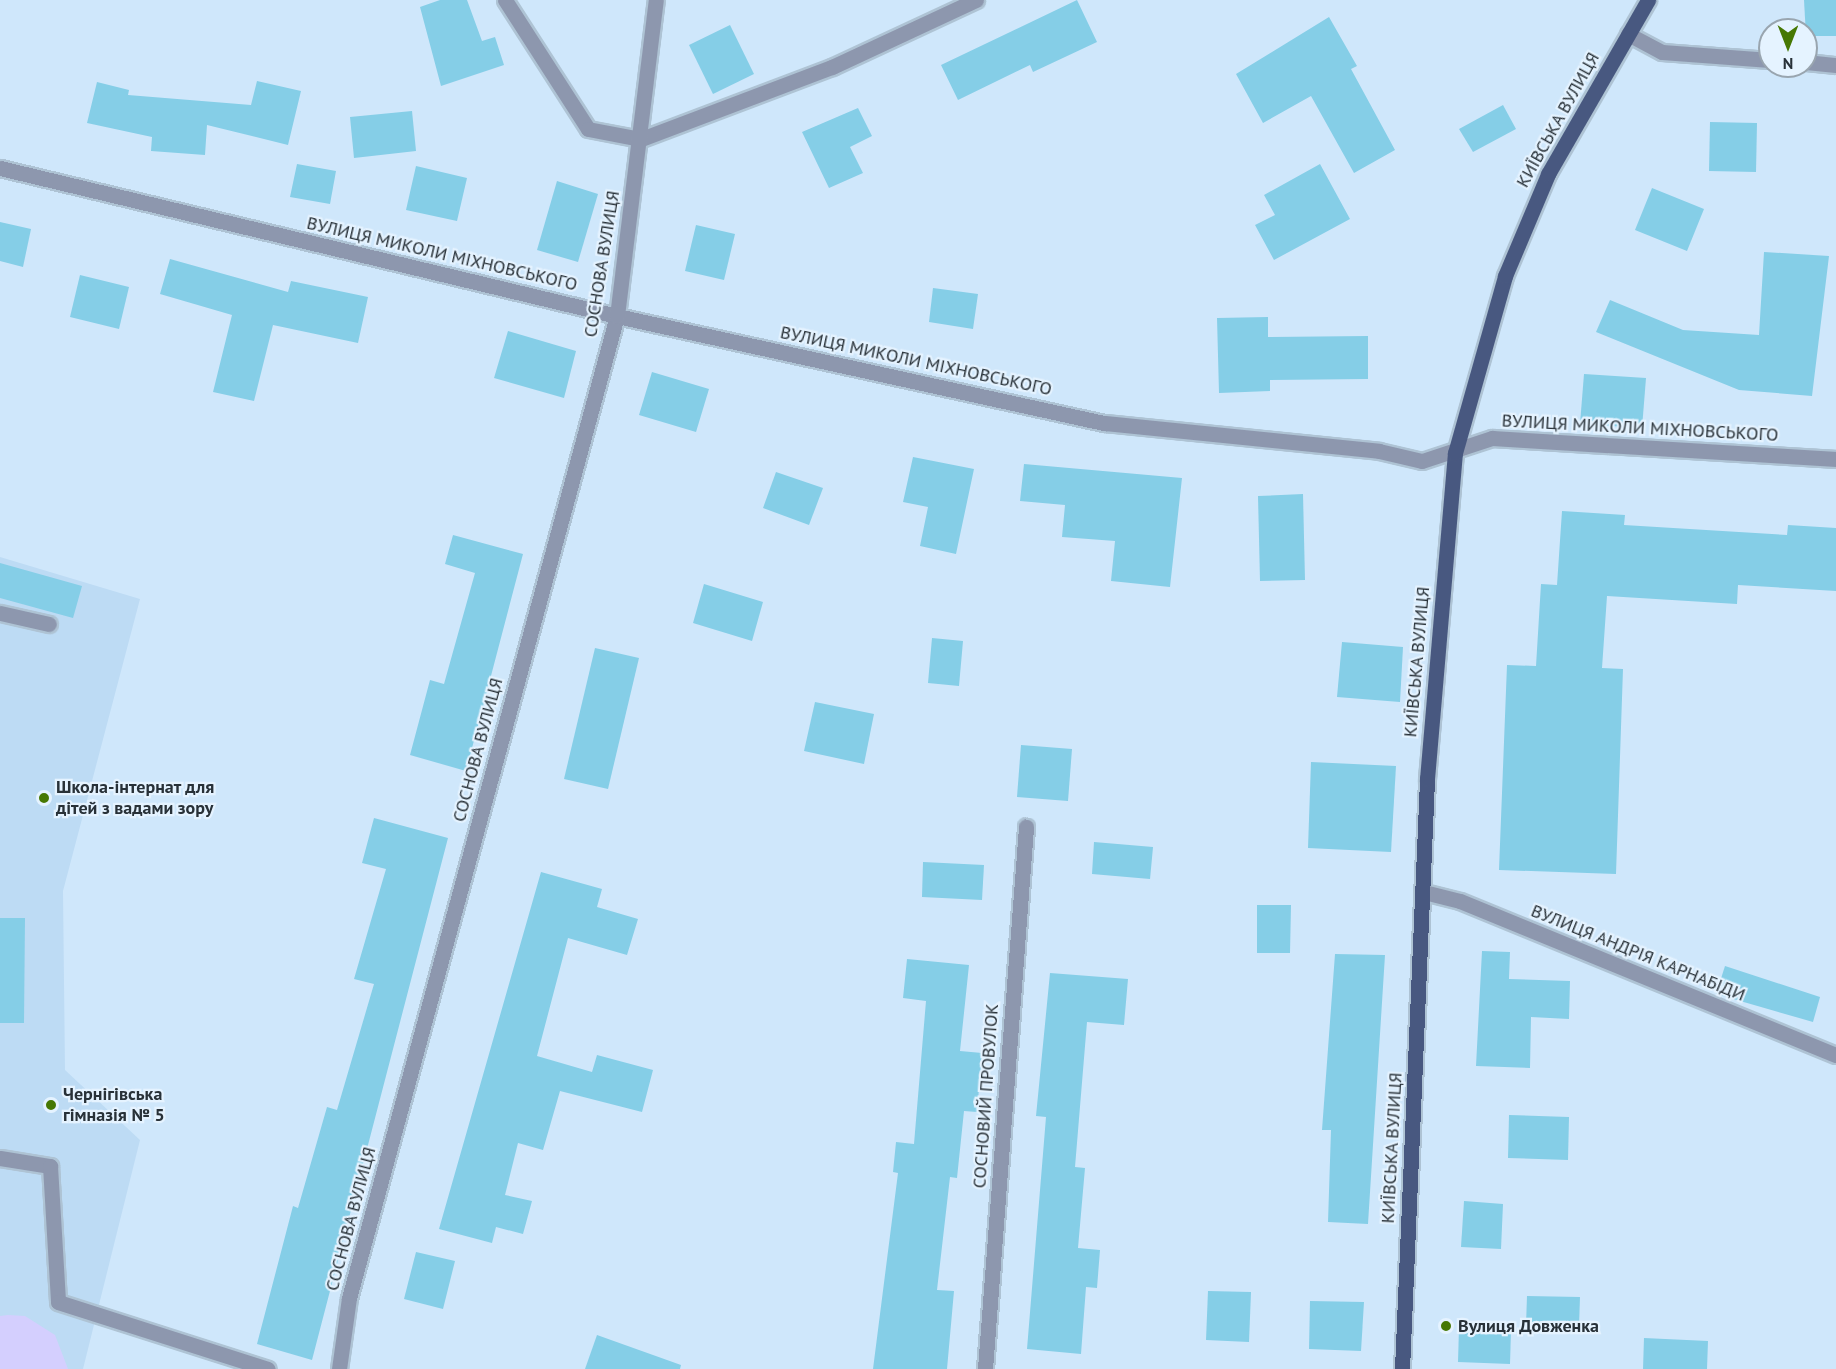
<!DOCTYPE html>
<html>
<head>
<meta charset="utf-8">
<style>
	body { margin:0 }
	#map { position:relative; width:1836px; height:1369px; overflow:hidden; background:#cfe7fb; font-family:"PT Sans",sans-serif }
	div>[style] { position:absolute }
	.built>* { inset:0; background:#bddbf4 }
	.green>* { inset:0; background:#d4cffe }
	.building>* { inset:0; background:#85cee7 }
	.roads { filter:drop-shadow(2px 0 #aec3d4) drop-shadow(-2px 0 #aec3d4) drop-shadow(0 2px #aec3d4) drop-shadow(0 -2px #aec3d4) }
	.minor>* { height:15px; margin:-7.5px; padding:0 7.5px; transform-origin:7.5px; border-radius:7.5px; background:#8d97ae }
	.major>* { height:15px; margin:-7.5px; padding:0 7.5px; transform-origin:7.5px; border-radius:7.5px; background:#485880 }
	.dots>* { width:16px; height:16px; translate:-50% -50%; box-sizing:border-box; border:3px solid #e5f3ff; border-radius:50% }
	span { translate:-50% -50%; white-space:nowrap; text-align:center; line-height:1.15; -webkit-text-stroke:4.5px #e5f3ff; paint-order:stroke }
	.street-label { font-size:18px; color:#283138 }
	.poi-label { font-size:18px; color:#283138; font-weight:700 }
	.left { translate:0 -50%; text-align:left }
	.north { position:absolute; left:1758px; top:18px; width:60px; height:60px; box-sizing:border-box; background:#e5f3ff; border:2px solid #99a5af; border-radius:50%; rotate:180deg; font-size:16px; font-weight:700; line-height:24px; text-align:center; color:#283138 }
	.north::after { content:''; display:block; margin:auto; width:21px; height:27px; background:#467803; clip-path:polygon(50% 0,100% 100%,50% 72%,0 100%) }
</style>
</head>
<body>
<div id="map">
	<div class="built">
		<div style="clip-path:polygon(0 557px,140px 599px,63px 891px,65px 1070px,140px 1140px,83px 1369px,0 1369px)"></div>
	</div>
	<div class="green">
		<div style="clip-path:polygon(8px 1315px,25px 1316px,55px 1335px,68px 1369px,0 1369px,0 1316px)"></div>
	</div>
	<div class="building">
		<div style="clip-path:polygon(440px 0,467px 0,482px 41px,495px 37px,504px 65px,441px 86px,420px 7px)"></div>
		<div style="clip-path:polygon(1077px 0,1097px 42px,1033px 72px,1030px 65px,958px 100px,941px 65px)"></div>
		<div style="clip-path:polygon(1804px 0,1836px 0,1836px 36px,1806px 36px)"></div>
		<div style="clip-path:polygon(1329px 17px,1357px 66px,1351px 69px,1395px 150px,1354px 173px,1311px 96px,1263px 123px,1236px 74px)"></div>
		<div style="clip-path:polygon(730px 25px,754px 74px,713px 94px,689px 45px)"></div>
		<div style="clip-path:polygon(257px 81px,301px 91px,288px 145px,207px 125px,205px 155px,151px 151px,152px 137px,87px 123px,97px 82px,129px 90px,128px 95px,251px 105px)"></div>
		<div style="clip-path:polygon(1503px 105px,1516px 129px,1473px 152px,1459px 129px)"></div>
		<div style="clip-path:polygon(858px 108px,872px 136px,850px 147px,863px 173px,829px 188px,802px 132px)"></div>
		<div style="clip-path:polygon(412px 111px,416px 151px,354px 158px,350px 117px)"></div>
		<div style="clip-path:polygon(1710px 122px,1757px 123px,1756px 172px,1709px 171px)"></div>
		<div style="clip-path:polygon(297px 164px,336px 171px,330px 204px,290px 197px)"></div>
		<div style="clip-path:polygon(1320px 164px,1350px 219px,1274px 260px,1255px 225px,1275px 215px,1264px 195px)"></div>
		<div style="clip-path:polygon(416px 166px,467px 178px,457px 221px,406px 210px)"></div>
		<div style="clip-path:polygon(557px 181px,598px 194px,578px 262px,537px 250px)"></div>
		<div style="clip-path:polygon(1652px 188px,1704px 209px,1687px 251px,1635px 230px)"></div>
		<div style="clip-path:polygon(0 222px,31px 229px,23px 267px,0 261px)"></div>
		<div style="clip-path:polygon(696px 225px,735px 234px,724px 280px,685px 271px)"></div>
		<div style="clip-path:polygon(1764px 252px,1829px 256px,1812px 396px,1739px 390px,1596px 332px,1610px 300px,1683px 330px,1759px 335px)"></div>
		<div style="clip-path:polygon(170px 259px,288px 292px,291px 281px,368px 297px,358px 343px,273px 325px,254px 401px,213px 392px,232px 315px,160px 294px)"></div>
		<div style="clip-path:polygon(80px 275px,129px 287px,119px 329px,70px 317px)"></div>
		<div style="clip-path:polygon(933px 288px,978px 294px,973px 329px,929px 322px)"></div>
		<div style="clip-path:polygon(1268px 317px,1268px 337px,1368px 336px,1368px 379px,1270px 380px,1270px 391px,1219px 393px,1217px 318px)"></div>
		<div style="clip-path:polygon(508px 331px,576px 351px,564px 398px,494px 378px)"></div>
		<div style="clip-path:polygon(652px 372px,709px 389px,696px 432px,639px 415px)"></div>
		<div style="clip-path:polygon(1584px 374px,1646px 378px,1642px 428px,1580px 424px)"></div>
		<div style="clip-path:polygon(913px 457px,974px 469px,956px 554px,920px 546px,928px 507px,903px 502px)"></div>
		<div style="clip-path:polygon(1024px 464px,1182px 478px,1170px 587px,1111px 581px,1115px 541px,1062px 537px,1065px 505px,1020px 501px)"></div>
		<div style="clip-path:polygon(776px 472px,823px 488px,809px 525px,763px 508px)"></div>
		<div style="clip-path:polygon(1303px 494px,1305px 580px,1260px 581px,1258px 496px)"></div>
		<div style="clip-path:polygon(1562px 511px,1625px 515px,1624px 525px,1787px 535px,1788px 525px,1836px 528px,1836px 591px,1738px 585px,1737px 604px,1607px 596px,1602px 668px,1623px 669px,1616px 874px,1499px 870px,1507px 665px,1536px 666px,1541px 584px,1557px 585px)"></div>
		<div style="clip-path:polygon(453px 535px,523px 554px,466px 771px,410px 755px,430px 680px,444px 684px,475px 573px,445px 564px)"></div>
		<div style="clip-path:polygon(0 563px,82px 586px,73px 618px,0 598px)"></div>
		<div style="clip-path:polygon(704px 584px,763px 602px,752px 641px,693px 623px)"></div>
		<div style="clip-path:polygon(932px 638px,963px 641px,959px 686px,928px 683px)"></div>
		<div style="clip-path:polygon(1342px 642px,1403px 647px,1400px 702px,1337px 697px)"></div>
		<div style="clip-path:polygon(595px 648px,639px 658px,608px 789px,564px 779px)"></div>
		<div style="clip-path:polygon(815px 702px,874px 714px,864px 764px,804px 751px)"></div>
		<div style="clip-path:polygon(1021px 745px,1072px 749px,1068px 801px,1017px 797px)"></div>
		<div style="clip-path:polygon(1311px 762px,1396px 766px,1391px 852px,1308px 848px)"></div>
		<div style="clip-path:polygon(374px 818px,448px 838px,312px 1360px,257px 1344px,293px 1206px,298px 1208px,327px 1107px,337px 1110px,374px 984px,354px 979px,386px 869px,362px 863px)"></div>
		<div style="clip-path:polygon(1094px 842px,1153px 847px,1150px 879px,1092px 874px)"></div>
		<div style="clip-path:polygon(923px 862px,984px 865px,982px 900px,922px 897px)"></div>
		<div style="clip-path:polygon(541px 872px,602px 889px,597px 907px,638px 919px,627px 955px,568px 938px,537px 1056px,592px 1072px,597px 1055px,653px 1070px,642px 1112px,560px 1091px,543px 1150px,518px 1143px,505px 1195px,532px 1201px,523px 1234px,496px 1227px,492px 1243px,439px 1229px)"></div>
		<div style="clip-path:polygon(1257px 905px,1291px 905px,1290px 953px,1257px 953px)"></div>
		<div style="clip-path:polygon(0 918px,25px 918px,24px 1023px,0 1023px)"></div>
		<div style="clip-path:polygon(1482px 951px,1510px 952px,1509px 979px,1570px 981px,1569px 1019px,1531px 1017px,1530px 1068px,1476px 1066px)"></div>
		<div style="clip-path:polygon(1335px 954px,1385px 955px,1368px 1224px,1328px 1222px,1331px 1130px,1322px 1130px)"></div>
		<div style="clip-path:polygon(907px 959px,969px 965px,960px 1051px,982px 1053px,977px 1112px,964px 1111px,957px 1178px,950px 1177px,937px 1290px,954px 1291px,947px 1369px,873px 1369px,898px 1173px,893px 1172px,896px 1142px,914px 1144px,926px 1001px,903px 998px)"></div>
		<div style="clip-path:polygon(1725px 966px,1820px 997px,1813px 1022px,1716px 994px)"></div>
		<div style="clip-path:polygon(1050px 973px,1128px 979px,1124px 1025px,1087px 1022px,1075px 1167px,1085px 1168px,1078px 1248px,1100px 1250px,1097px 1288px,1086px 1287px,1081px 1354px,1027px 1349px,1046px 1117px,1036px 1116px)"></div>
		<div style="clip-path:polygon(1509px 1115px,1569px 1117px,1568px 1160px,1508px 1158px)"></div>
		<div style="clip-path:polygon(1464px 1201px,1503px 1204px,1501px 1249px,1461px 1247px)"></div>
		<div style="clip-path:polygon(416px 1252px,455px 1261px,443px 1309px,404px 1299px)"></div>
		<div style="clip-path:polygon(1208px 1291px,1251px 1292px,1249px 1342px,1206px 1340px)"></div>
		<div style="clip-path:polygon(1527px 1296px,1580px 1297px,1579px 1326px,1526px 1325px)"></div>
		<div style="clip-path:polygon(1310px 1301px,1364px 1302px,1361px 1351px,1309px 1349px)"></div>
		<div style="clip-path:polygon(1459px 1328px,1511px 1330px,1510px 1364px,1458px 1362px)"></div>
		<div style="clip-path:polygon(597px 1335px,681px 1365px,680px 1369px,585px 1369px)"></div>
		<div style="clip-path:polygon(1644px 1338px,1708px 1341px,1707px 1369px,1643px 1369px)"></div>
	</div>
	<div class="roads">
		<div class="minor">
			<div style="left:505px;top:0;width:153px;rotate:57.2deg"></div>
			<div style="left:588px;top:129px;width:54px;rotate:10.7deg"></div>
			<div style="left:641px;top:139px;width:204px;rotate:-20.7deg"></div>
			<div style="left:832px;top:67px;width:159px;rotate:-25deg"></div>
			<div style="left:1628px;top:34px;width:38px;rotate:28deg"></div>
			<div style="left:1662px;top:52px;width:108px;rotate:4.2deg"></div>
			<div style="left:1806px;top:62px;width:30px;rotate:6deg"></div>
			<div style="left:0;top:168px;width:635px;rotate:13.49deg"></div>
			<div style="left:617px;top:316px;width:500px;rotate:12.4deg"></div>
			<div style="left:1105px;top:423px;width:275px;rotate:5.8deg"></div>
			<div style="left:1379px;top:451px;width:44px;rotate:13.1deg"></div>
			<div style="left:1422px;top:461px;width:74px;rotate:-18.2deg"></div>
			<div style="left:1492px;top:438px;width:345px;rotate:3.5deg"></div>
			<div style="left:0;top:613px;width:50px;rotate:12.7deg"></div>
			<div style="left:1424px;top:892px;width:37px;rotate:14deg"></div>
			<div style="left:1460px;top:901px;width:406px;rotate:22.3deg"></div>
			<div style="left:0;top:1158px;width:51px;rotate:9.1deg"></div>
			<div style="left:50px;top:1166px;width:136px;rotate:86.6deg"></div>
			<div style="left:58px;top:1302px;width:220px;rotate:17.7deg"></div>
			<div style="left:339px;top:1369px;width:72px;rotate:-82deg"></div>
			<div style="left:349px;top:1298px;width:1018px;rotate:-74.74deg"></div>
			<div style="left:617px;top:316px;width:318px;rotate:-83deg"></div>
			<div style="left:985px;top:1369px;width:544px;rotate:-85.67deg"></div>
		</div>
		<div class="major">
			<div style="left:1402px;top:1369px;width:591px;rotate:-87.57deg"></div>
			<div style="left:1427px;top:779px;width:327px;rotate:-85.1deg"></div>
			<div style="left:1455px;top:453px;width:184px;rotate:-74.2deg"></div>
			<div style="left:1505px;top:276px;width:111px;rotate:-67.1deg"></div>
			<div style="left:1548px;top:174px;width:201px;rotate:-60.1deg"></div>
		</div>
	</div>
	<div class="dots">
		<div style="left:44px;top:798px;background:#467803"></div>
		<div style="left:51px;top:1105px;background:#467803"></div>
		<div style="left:1446px;top:1326px;background:#467803"></div>
	</div>
	<div class="street-label">
		<span style="left:1558px;top:120px;rotate:-61deg">КИЇВСЬКА ВУЛИЦЯ</span>
		<span style="left:442px;top:254px;rotate:13deg">ВУЛИЦЯ МИКОЛИ МІХНОВСЬКОГО</span>
		<span style="left:602px;top:264px;rotate:-81deg">СОСНОВА ВУЛИЦЯ</span>
		<span style="left:916px;top:361px;rotate:12deg">ВУЛИЦЯ МИКОЛИ МІХНОВСЬКОГО</span>
		<span style="left:1640px;top:428px;rotate:3deg">ВУЛИЦЯ МИКОЛИ МІХНОВСЬКОГО</span>
		<span style="left:1417px;top:662px;rotate:-85deg">КИЇВСЬКА ВУЛИЦЯ</span>
		<span style="left:478px;top:750px;rotate:-75deg">СОСНОВА ВУЛИЦЯ</span>
		<span style="left:1638px;top:953px;rotate:22deg">ВУЛИЦЯ АНДРІЯ КАРНАБІДИ</span>
		<span style="left:986px;top:1096px;rotate:-86deg">СОСНОВИЙ ПРОВУЛОК</span>
		<span style="left:1392px;top:1148px;rotate:-87deg">КИЇВСЬКА ВУЛИЦЯ</span>
		<span style="left:351px;top:1219px;rotate:-75deg">СОСНОВА ВУЛИЦЯ</span>
	</div>
	<div class="poi-label">
		<span class="left" style="left:56px;top:798px">Школа-інтернат для<br>дітей з вадами зору</span>
		<span class="left" style="left:63px;top:1105px">Чернігівська<br>гімназія № 5</span>
		<span class="left" style="left:1458px;top:1326px">Вулиця Довженка</span>
	</div>
	<div class="north">N</div>
</div>
</body>
</html>
